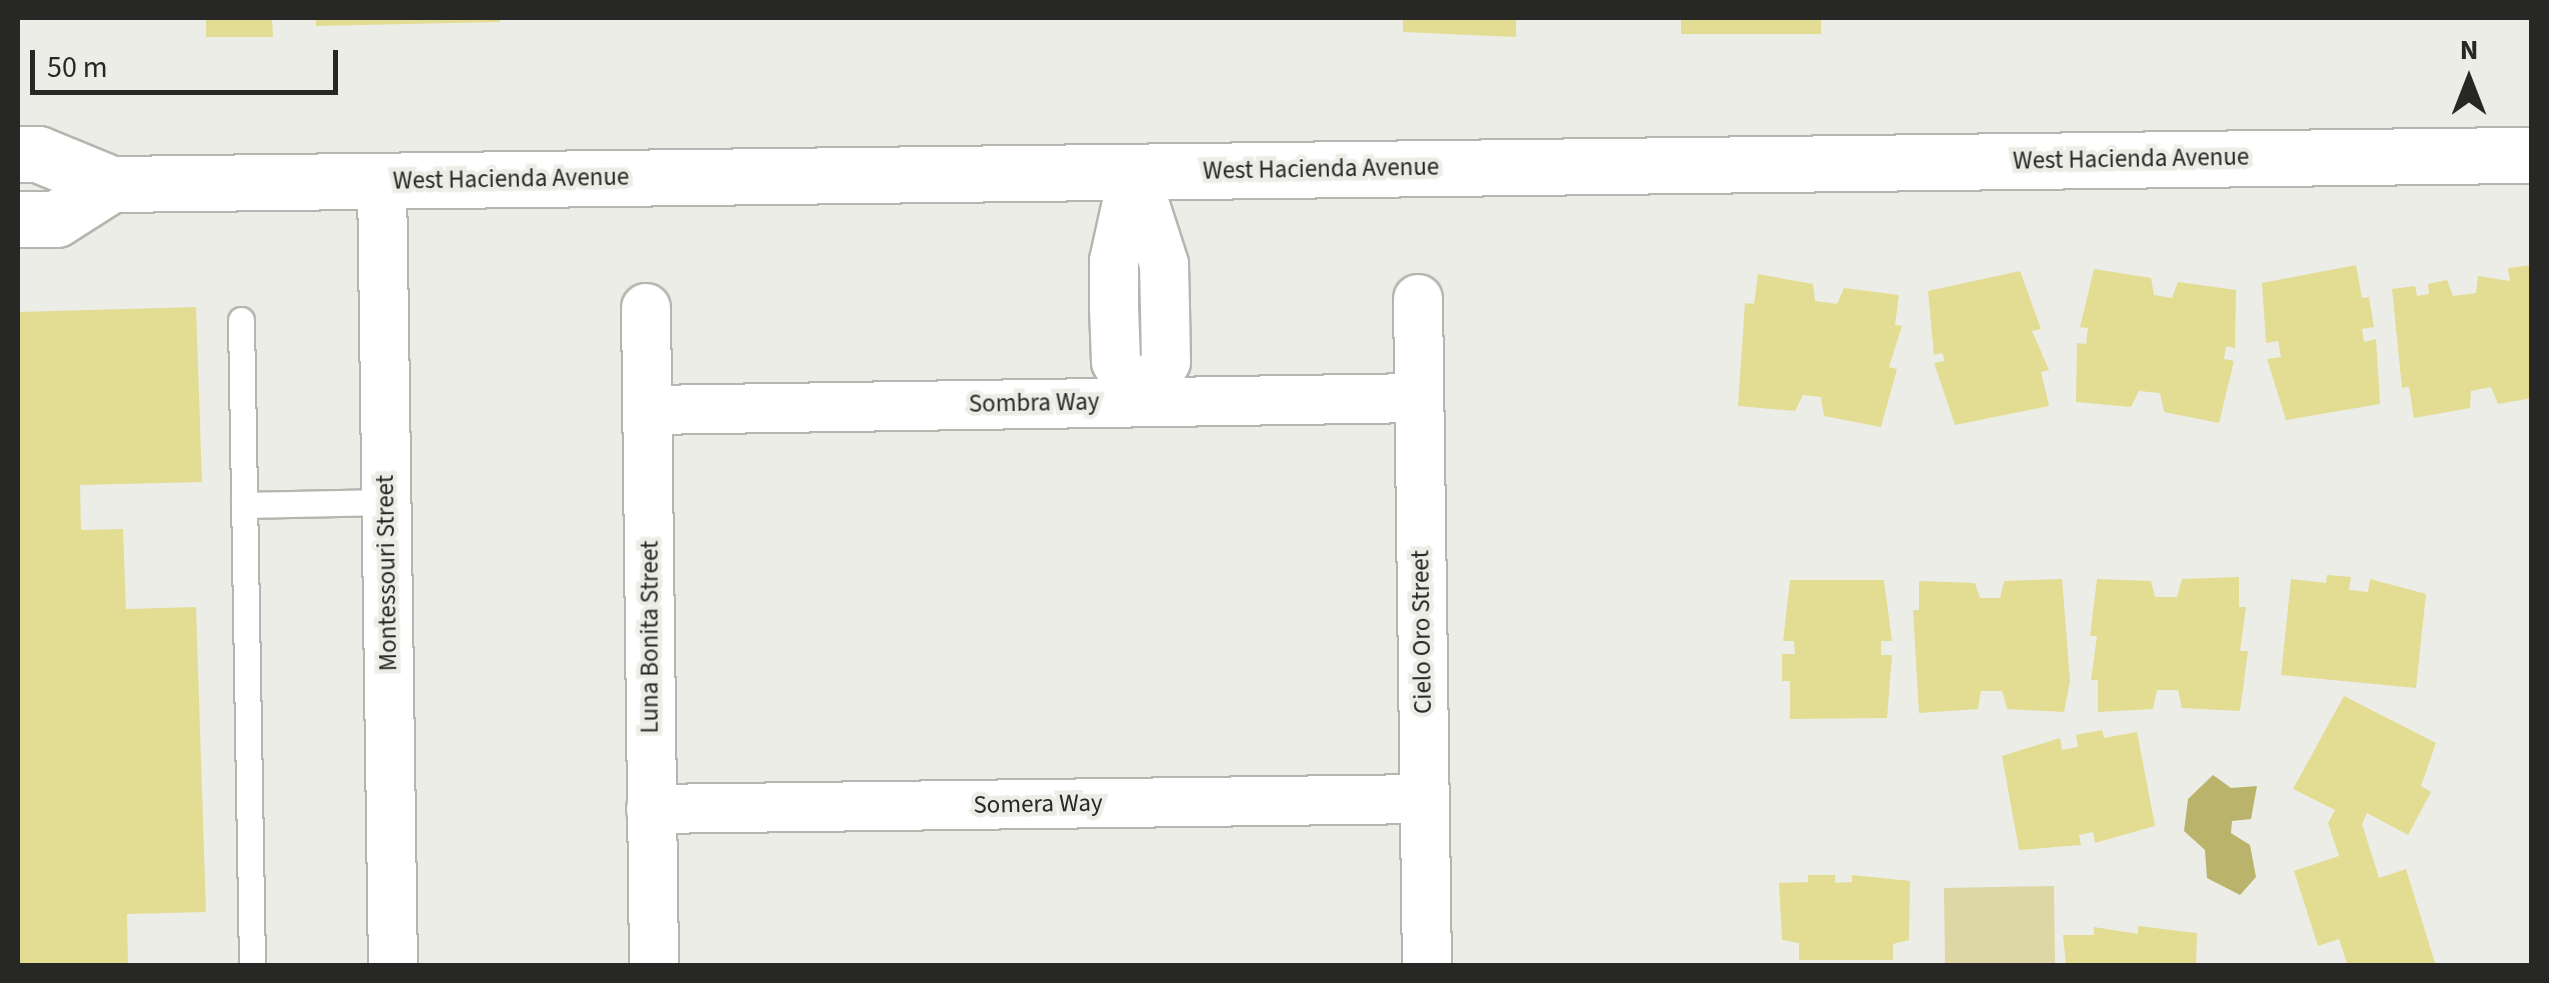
<!DOCTYPE html>
<html>
<head>
<meta charset="utf-8">
<style>
	body { margin:0 }
	#map { position:relative; width:2549px; height:983px; overflow:hidden; background:#edede7; font-family:"Source Sans 3",sans-serif }
	div>[style] { position:absolute }
	.green>* { inset:0; background:#dcd7a4 }
	.water>* { inset:0; background:#bab36b }
	.building>* { inset:0; background:#e3dc93 }
	.roads { filter:drop-shadow(2px 0 #b6b6b0) drop-shadow(-2px 0 #b6b6b0) drop-shadow(0 2px #b6b6b0) drop-shadow(0 -2px #b6b6b0) }
	.service>* { height:25px; margin:-12.5px; padding:0 12.5px; transform-origin:12.5px; border-radius:12.5px; background:#fff }
	.minor>* { height:48px; margin:-24px; padding:0 24px; transform-origin:24px; border-radius:24px; background:#fff }
	.secondary>* { height:55px; margin:-27.5px; padding:0 27.5px; transform-origin:27.5px; border-radius:27.5px; background:#fff }
	span { translate:-50% -50%; white-space:nowrap; text-align:center; line-height:1.15; -webkit-text-stroke:9px #edede7; paint-order:stroke }
	.street-label { font-size:25px; color:#272725 }
	.frame { position:absolute; inset:0; border:20px solid #272725; pointer-events:none }
	.north { position:absolute; left:2419px; top:30px; width:100px; height:100px; -webkit-text-stroke:8px #edede7; paint-order:stroke; rotate:0deg; font-size:28px; font-weight:700; line-height:40px; text-align:center; color:#272725 }
	.north::after { content:''; display:block; margin:auto; width:35px; height:45px; background:#272725; clip-path:polygon(50% 0,100% 100%,50% 72%,0 100%) }
	.scale { position:absolute; left:30px; top:50px; width:308px; height:45px; box-sizing:border-box; border:5px solid #272725; border-top:0; padding-left:12px; font-size:30px; line-height:35px; white-space:nowrap; color:#272725; -webkit-text-stroke:8px #edede7; paint-order:stroke }
</style>
</head>
<body>
<div id="map">
	<div class="green">
		<div style="clip-path:polygon(2054px 886px,2055px 965px,1945px 965px,1944px 888px)"></div>
	</div>
	<div class="water">
		<div style="clip-path:polygon(2213px 775px,2231px 788px,2257px 786px,2251px 819px,2232px 821px,2231px 833px,2250px 845px,2256px 877px,2240px 895px,2207px 878px,2205px 850px,2184px 831px,2188px 799px)"></div>
	</div>
	<div class="building">
		<div style="clip-path:polygon(206px 18px,272px 18px,273px 37px,206px 37px)"></div>
		<div style="clip-path:polygon(316px 18px,500px 18px,500px 22px,316px 26px)"></div>
		<div style="clip-path:polygon(1403px 18px,1516px 18px,1516px 37px,1403px 32px)"></div>
		<div style="clip-path:polygon(1681px 18px,1821px 18px,1821px 34px,1681px 34px)"></div>
		<div style="clip-path:polygon(2356px 265px,2362px 298px,2369px 297px,2374px 327px,2362px 329px,2364px 342px,2376px 339px,2380px 404px,2286px 420px,2267px 359px,2281px 357px,2278px 341px,2266px 343px,2262px 283px)"></div>
		<div style="clip-path:polygon(2532px 265px,2532px 398px,2498px 404px,2491px 387px,2471px 391px,2470px 408px,2414px 418px,2409px 387px,2402px 388px,2392px 289px,2415px 286px,2417px 296px,2429px 294px,2428px 284px,2447px 280px,2453px 296px,2476px 293px,2478px 276px,2510px 281px,2508px 268px)"></div>
		<div style="clip-path:polygon(2094px 269px,2151px 278px,2154px 295px,2172px 298px,2178px 282px,2236px 290px,2235px 348px,2226px 346px,2224px 359px,2234px 361px,2219px 423px,2164px 412px,2160px 393px,2139px 391px,2131px 407px,2076px 402px,2077px 343px,2086px 344px,2088px 328px,2080px 327px)"></div>
		<div style="clip-path:polygon(2020px 271px,2041px 329px,2032px 331px,2049px 370px,2041px 372px,2049px 406px,1955px 425px,1934px 363px,1945px 361px,1942px 353px,1934px 355px,1928px 291px)"></div>
		<div style="clip-path:polygon(1758px 274px,1813px 284px,1815px 301px,1837px 304px,1844px 288px,1899px 295px,1895px 325px,1902px 326px,1889px 367px,1897px 369px,1881px 427px,1824px 416px,1821px 397px,1803px 395px,1795px 411px,1738px 406px,1745px 303px,1754px 304px)"></div>
		<div style="clip-path:polygon(196px 307px,202px 482px,80px 485px,81px 530px,123px 529px,126px 609px,196px 607px,206px 912px,127px 914px,128px 965px,18px 966px,18px 312px)"></div>
		<div style="clip-path:polygon(2327px 575px,2351px 577px,2349px 590px,2368px 592px,2370px 579px,2426px 594px,2416px 688px,2281px 675px,2291px 579px,2326px 583px)"></div>
		<div style="clip-path:polygon(2239px 577px,2239px 607px,2246px 607px,2240px 651px,2248px 651px,2240px 711px,2182px 708px,2178px 690px,2157px 690px,2153px 709px,2098px 712px,2098px 680px,2091px 680px,2097px 636px,2090px 636px,2097px 579px,2151px 581px,2155px 597px,2177px 597px,2182px 579px)"></div>
		<div style="clip-path:polygon(2062px 579px,2070px 681px,2064px 712px,2007px 709px,2002px 691px,1981px 691px,1978px 709px,1919px 713px,1913px 610px,1919px 610px,1919px 581px,1975px 583px,1980px 598px,2000px 598px,2004px 581px)"></div>
		<div style="clip-path:polygon(1790px 580px,1884px 580px,1892px 641px,1881px 641px,1881px 655px,1892px 655px,1887px 718px,1790px 719px,1790px 681px,1782px 681px,1782px 654px,1795px 654px,1794px 641px,1783px 641px)"></div>
		<div style="clip-path:polygon(2344px 696px,2436px 743px,2421px 786px,2431px 792px,2408px 835px,2367px 813px,2362px 824px,2379px 878px,2406px 869px,2435px 963px,2348px 966px,2339px 939px,2318px 946px,2294px 871px,2339px 856px,2328px 823px,2335px 810px,2293px 789px)"></div>
		<div style="clip-path:polygon(2102px 730px,2104px 738px,2137px 732px,2155px 826px,2095px 843px,2093px 832px,2079px 835px,2081px 845px,2019px 850px,2002px 756px,2060px 738px,2062px 750px,2078px 747px,2076px 735px)"></div>
		<div style="clip-path:polygon(1808px 875px,1835px 875px,1835px 883px,1852px 882px,1852px 875px,1910px 881px,1909px 940px,1893px 944px,1893px 960px,1799px 960px,1799px 943px,1782px 940px,1779px 883px,1808px 882px)"></div>
		<div style="clip-path:polygon(2138px 926px,2197px 933px,2196px 966px,2066px 966px,2063px 935px,2094px 935px,2094px 927px,2138px 934px)"></div>
	</div>
	<div class="roads">
		<div class="service">
			<div style="left:241px;top:320px;width:646px;rotate:89.02deg"></div>
			<div style="left:244px;top:505px;width:142px;rotate:-1.2deg"></div>
		</div>
		<div class="minor">
			<div style="left:1134px;top:171px;width:98px;rotate:72.1deg"></div>
			<div style="left:1164px;top:264px;width:43px;rotate:88.7deg"></div>
			<div style="left:1165px;top:307px;width:55px;rotate:89deg"></div>
			<div style="left:1166px;top:362px;width:48px;rotate:124deg"></div>
			<div style="left:1139px;top:402px;width:46px;rotate:-119.9deg"></div>
			<div style="left:1116px;top:362px;width:55px;rotate:-92.1deg"></div>
			<div style="left:1114px;top:307px;width:46px;rotate:-90deg"></div>
			<div style="left:1114px;top:261px;width:92px;rotate:-77.5deg"></div>
			<div style="left:382px;top:181px;width:785px;rotate:89.2deg"></div>
			<div style="left:1418px;top:299px;width:667px;rotate:89.23deg"></div>
			<div style="left:646px;top:308px;width:658px;rotate:89.3deg"></div>
			<div style="left:649px;top:410px;width:770px;rotate:-0.89deg"></div>
			<div style="left:651px;top:809px;width:773px;rotate:-0.74deg"></div>
		</div>
		<div class="secondary">
			<div style="left:18px;top:154px;width:20px"></div>
			<div style="left:38px;top:154px;width:79px;rotate:22.3deg"></div>
			<div style="left:111px;top:184px;width:2421px;rotate:-0.69deg"></div>
			<div style="left:18px;top:219px;width:38px"></div>
			<div style="left:56px;top:219px;width:65px;rotate:-32.5deg"></div>
		</div>
	</div>
	<div class="street-label">
		<span style="left:2131px;top:159px;rotate:-1deg">West Hacienda Avenue</span>
		<span style="left:1321px;top:169px;rotate:-1deg">West Hacienda Avenue</span>
		<span style="left:511px;top:179px;rotate:-1deg">West Hacienda Avenue</span>
		<span style="left:1034px;top:403px;rotate:-1deg">Sombra Way</span>
		<span style="left:387px;top:573px;rotate:-91deg">Montessouri Street</span>
		<span style="left:1422px;top:632px;rotate:-91deg">Cielo Oro Street</span>
		<span style="left:650px;top:637px;rotate:-90deg">Luna Bonita Street</span>
		<span style="left:1038px;top:804px;rotate:-1deg">Somera Way</span>
	</div>
	<div class="frame"></div>
	<div class="north">N</div>
	<div class="scale">50 m</div>
</div>
</body>
</html>
